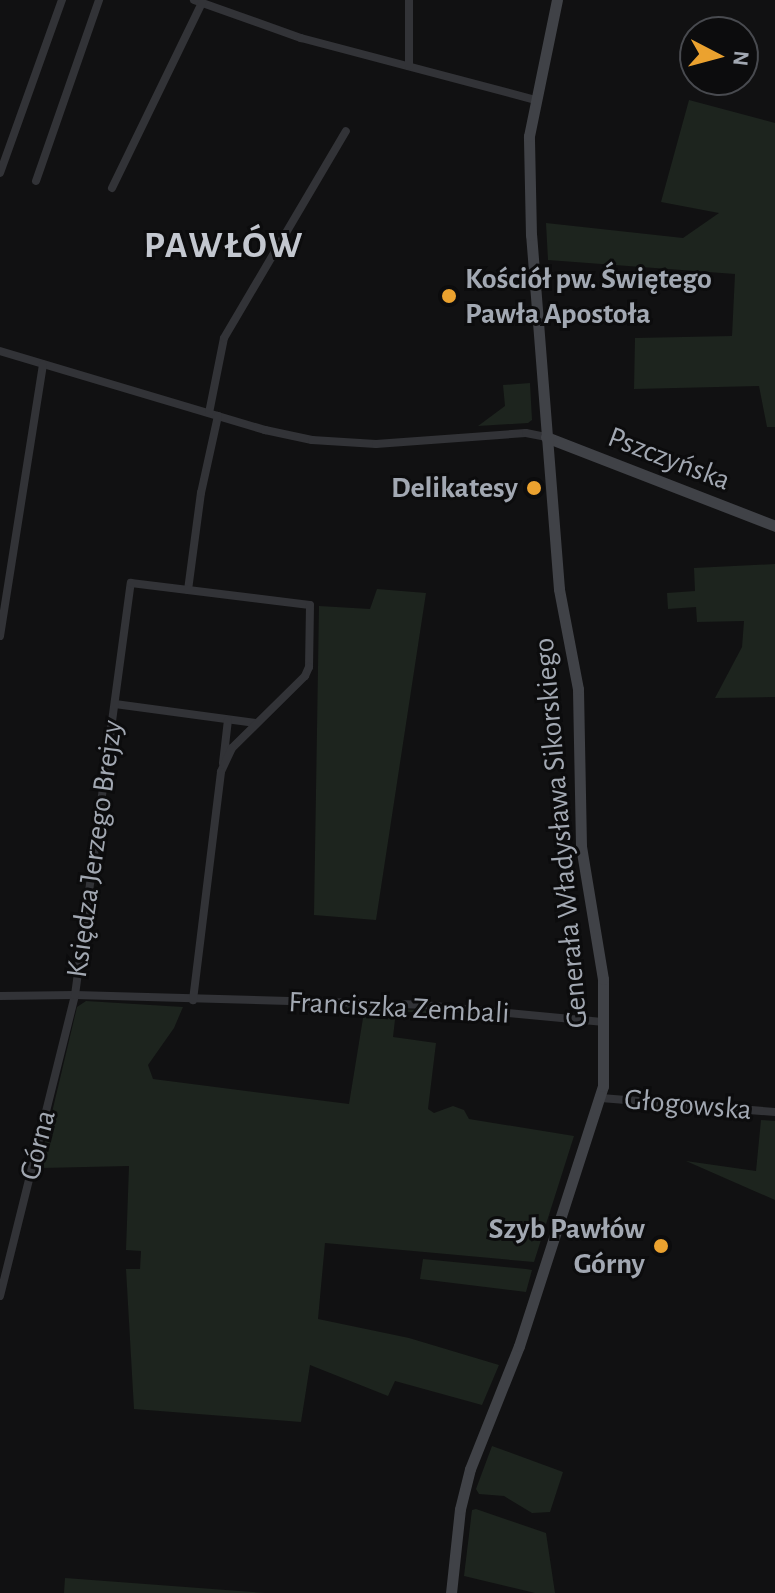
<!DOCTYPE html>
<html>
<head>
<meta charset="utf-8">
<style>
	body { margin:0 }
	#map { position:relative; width:775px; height:1593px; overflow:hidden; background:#111112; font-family:"Alegreya Sans",sans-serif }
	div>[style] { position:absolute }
	.green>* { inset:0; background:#1d241e }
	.street>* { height:8px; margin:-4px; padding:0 4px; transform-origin:4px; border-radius:4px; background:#323337 }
	.secondary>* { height:11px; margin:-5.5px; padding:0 5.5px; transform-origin:5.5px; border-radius:5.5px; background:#404247 }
	.dots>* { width:22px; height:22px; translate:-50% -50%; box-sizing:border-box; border:4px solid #0c0c0d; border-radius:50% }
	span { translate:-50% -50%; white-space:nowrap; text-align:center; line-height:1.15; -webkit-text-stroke:6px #0c0c0d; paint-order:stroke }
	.poi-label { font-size:30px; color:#a2a8b2; font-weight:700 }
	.left { translate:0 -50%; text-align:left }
	.right { translate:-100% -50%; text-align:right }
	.street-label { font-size:30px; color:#a2a8b2 }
	.district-label { font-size:38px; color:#c3c7cf; font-weight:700; letter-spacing:2px }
	.north { position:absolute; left:679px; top:16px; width:80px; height:80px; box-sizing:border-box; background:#0c0c0d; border:2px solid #484a4f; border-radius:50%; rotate:96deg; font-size:22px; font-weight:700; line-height:32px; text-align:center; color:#a2a8b2 }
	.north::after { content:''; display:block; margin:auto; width:28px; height:36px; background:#eba22f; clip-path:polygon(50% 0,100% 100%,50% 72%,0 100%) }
</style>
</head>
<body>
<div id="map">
	<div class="green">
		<div style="clip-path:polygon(689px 100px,775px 123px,775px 427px,767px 427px,759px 386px,634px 389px,635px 338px,732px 336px,735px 274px,548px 260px,546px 223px,683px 238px,719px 213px,661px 202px)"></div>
		<div style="clip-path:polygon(530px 383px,532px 420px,528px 423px,478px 426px,505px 406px,503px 385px)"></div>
		<div style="clip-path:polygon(775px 564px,775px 697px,715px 698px,742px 647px,744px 621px,697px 622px,696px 607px,668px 609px,667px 593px,695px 591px,694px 568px)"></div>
		<div style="clip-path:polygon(377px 589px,426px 593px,376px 920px,314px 915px,319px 606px,370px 609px)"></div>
		<div style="clip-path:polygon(86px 1001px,183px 1007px,174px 1028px,148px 1065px,153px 1079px,349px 1104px,364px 1012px,347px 1012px,347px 1007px,440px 1011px,440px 1014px,396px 1011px,393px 1037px,436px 1043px,428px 1109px,434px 1113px,453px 1106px,464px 1110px,469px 1119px,574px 1136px,534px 1262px,325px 1243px,318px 1319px,409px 1338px,499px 1365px,482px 1405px,395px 1381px,388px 1396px,310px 1365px,301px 1422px,134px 1409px,126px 1269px,140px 1269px,141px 1251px,126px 1250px,129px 1166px,42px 1168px,40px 1163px,77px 1007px)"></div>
		<div style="clip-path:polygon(761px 1120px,775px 1121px,775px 1200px,686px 1161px,756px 1171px)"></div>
		<div style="clip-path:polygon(423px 1259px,526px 1269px,532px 1270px,526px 1292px,420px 1279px)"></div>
		<div style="clip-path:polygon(492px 1446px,563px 1472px,550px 1512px,532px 1513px,504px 1496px,479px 1494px,476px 1489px)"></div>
		<div style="clip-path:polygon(476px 1509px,546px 1533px,555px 1593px,535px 1593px,464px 1576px,472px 1510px)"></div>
		<div style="clip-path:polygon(65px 1578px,265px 1593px,64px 1593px)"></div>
	</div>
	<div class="street">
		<div style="left:194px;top:0;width:114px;rotate:19.6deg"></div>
		<div style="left:301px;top:38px;width:242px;rotate:14.8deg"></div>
		<div style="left:409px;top:0;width:66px;rotate:90deg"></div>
		<div style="left:0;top:173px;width:184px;rotate:-70.3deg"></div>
		<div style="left:36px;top:181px;width:192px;rotate:-70.8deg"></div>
		<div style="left:112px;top:188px;width:206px;rotate:-64.1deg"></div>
		<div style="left:0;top:351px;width:277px;rotate:16.6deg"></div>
		<div style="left:265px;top:430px;width:48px;rotate:12deg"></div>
		<div style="left:312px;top:440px;width:64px;rotate:3.6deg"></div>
		<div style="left:376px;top:444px;width:150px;rotate:-4.2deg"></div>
		<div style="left:526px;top:433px;width:20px;rotate:11deg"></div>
		<div style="left:209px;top:413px;width:76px;rotate:-78.7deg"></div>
		<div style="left:224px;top:338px;width:240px;rotate:-59.5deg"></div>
		<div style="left:188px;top:590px;width:98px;rotate:-82.4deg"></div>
		<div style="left:201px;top:493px;width:79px;rotate:-77.6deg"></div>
		<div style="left:0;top:636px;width:275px;rotate:-81deg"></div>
		<div style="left:115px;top:704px;width:142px;rotate:7.7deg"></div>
		<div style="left:223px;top:763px;width:43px;rotate:-83.4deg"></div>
		<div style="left:0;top:996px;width:75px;rotate:-0.8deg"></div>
		<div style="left:75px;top:995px;width:348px;rotate:1.6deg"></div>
		<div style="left:423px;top:1005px;width:182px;rotate:5.4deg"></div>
		<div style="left:601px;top:1098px;width:175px;rotate:4.6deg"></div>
		<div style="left:0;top:1296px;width:310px;rotate:-76deg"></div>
		<div style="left:75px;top:995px;width:416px;rotate:-82.3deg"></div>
		<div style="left:131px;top:583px;width:180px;rotate:7deg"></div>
		<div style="left:310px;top:605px;width:62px;rotate:90.9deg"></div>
		<div style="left:309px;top:667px;width:10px;rotate:114deg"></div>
		<div style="left:305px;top:676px;width:103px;rotate:135.4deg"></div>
		<div style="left:232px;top:748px;width:26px;rotate:115deg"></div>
		<div style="left:221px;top:772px;width:230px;rotate:97deg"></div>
	</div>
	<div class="secondary">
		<div style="left:546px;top:437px;width:246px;rotate:21.2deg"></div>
		<div style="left:451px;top:1593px;width:84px;rotate:-83.9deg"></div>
		<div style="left:460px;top:1509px;width:41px;rotate:-76deg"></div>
		<div style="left:470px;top:1469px;width:132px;rotate:-68.3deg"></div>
		<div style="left:519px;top:1346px;width:273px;rotate:-72.1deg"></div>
		<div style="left:603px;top:1086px;width:107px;rotate:-90deg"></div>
		<div style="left:603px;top:979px;width:135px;rotate:-99.4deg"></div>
		<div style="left:581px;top:846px;width:157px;rotate:-91.1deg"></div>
		<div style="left:578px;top:689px;width:102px;rotate:-100.8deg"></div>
		<div style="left:559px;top:589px;width:355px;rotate:-94.5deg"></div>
		<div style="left:531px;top:235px;width:99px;rotate:-91.2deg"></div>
		<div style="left:529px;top:136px;width:139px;rotate:-78.4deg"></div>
	</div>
	<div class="dots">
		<div style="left:449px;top:296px;background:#eba22f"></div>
		<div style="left:534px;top:488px;background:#eba22f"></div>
		<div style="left:661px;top:1246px;background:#eba22f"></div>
	</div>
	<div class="poi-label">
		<span class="left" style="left:465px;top:296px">Kościół pw. Świętego<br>Pawła Apostoła</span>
		<span class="right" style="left:518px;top:488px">Delikatesy</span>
		<span class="right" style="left:645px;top:1246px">Szyb Pawłów<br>Górny</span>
	</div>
	<div class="street-label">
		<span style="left:669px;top:459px;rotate:21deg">Pszczyńska</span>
		<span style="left:561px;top:833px;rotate:-95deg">Generała Władysława Sikorskiego</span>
		<span style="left:95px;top:849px;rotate:-82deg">Księdza Jerzego Brejzy</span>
		<span style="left:399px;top:1008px;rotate:3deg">Franciszka Zembali</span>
		<span style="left:688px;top:1105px;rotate:5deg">Głogowska</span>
		<span style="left:38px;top:1145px;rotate:-76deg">Górna</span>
	</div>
	<div class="district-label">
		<span style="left:224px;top:247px">PAWŁÓW</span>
	</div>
	<div class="north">N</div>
</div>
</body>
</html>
